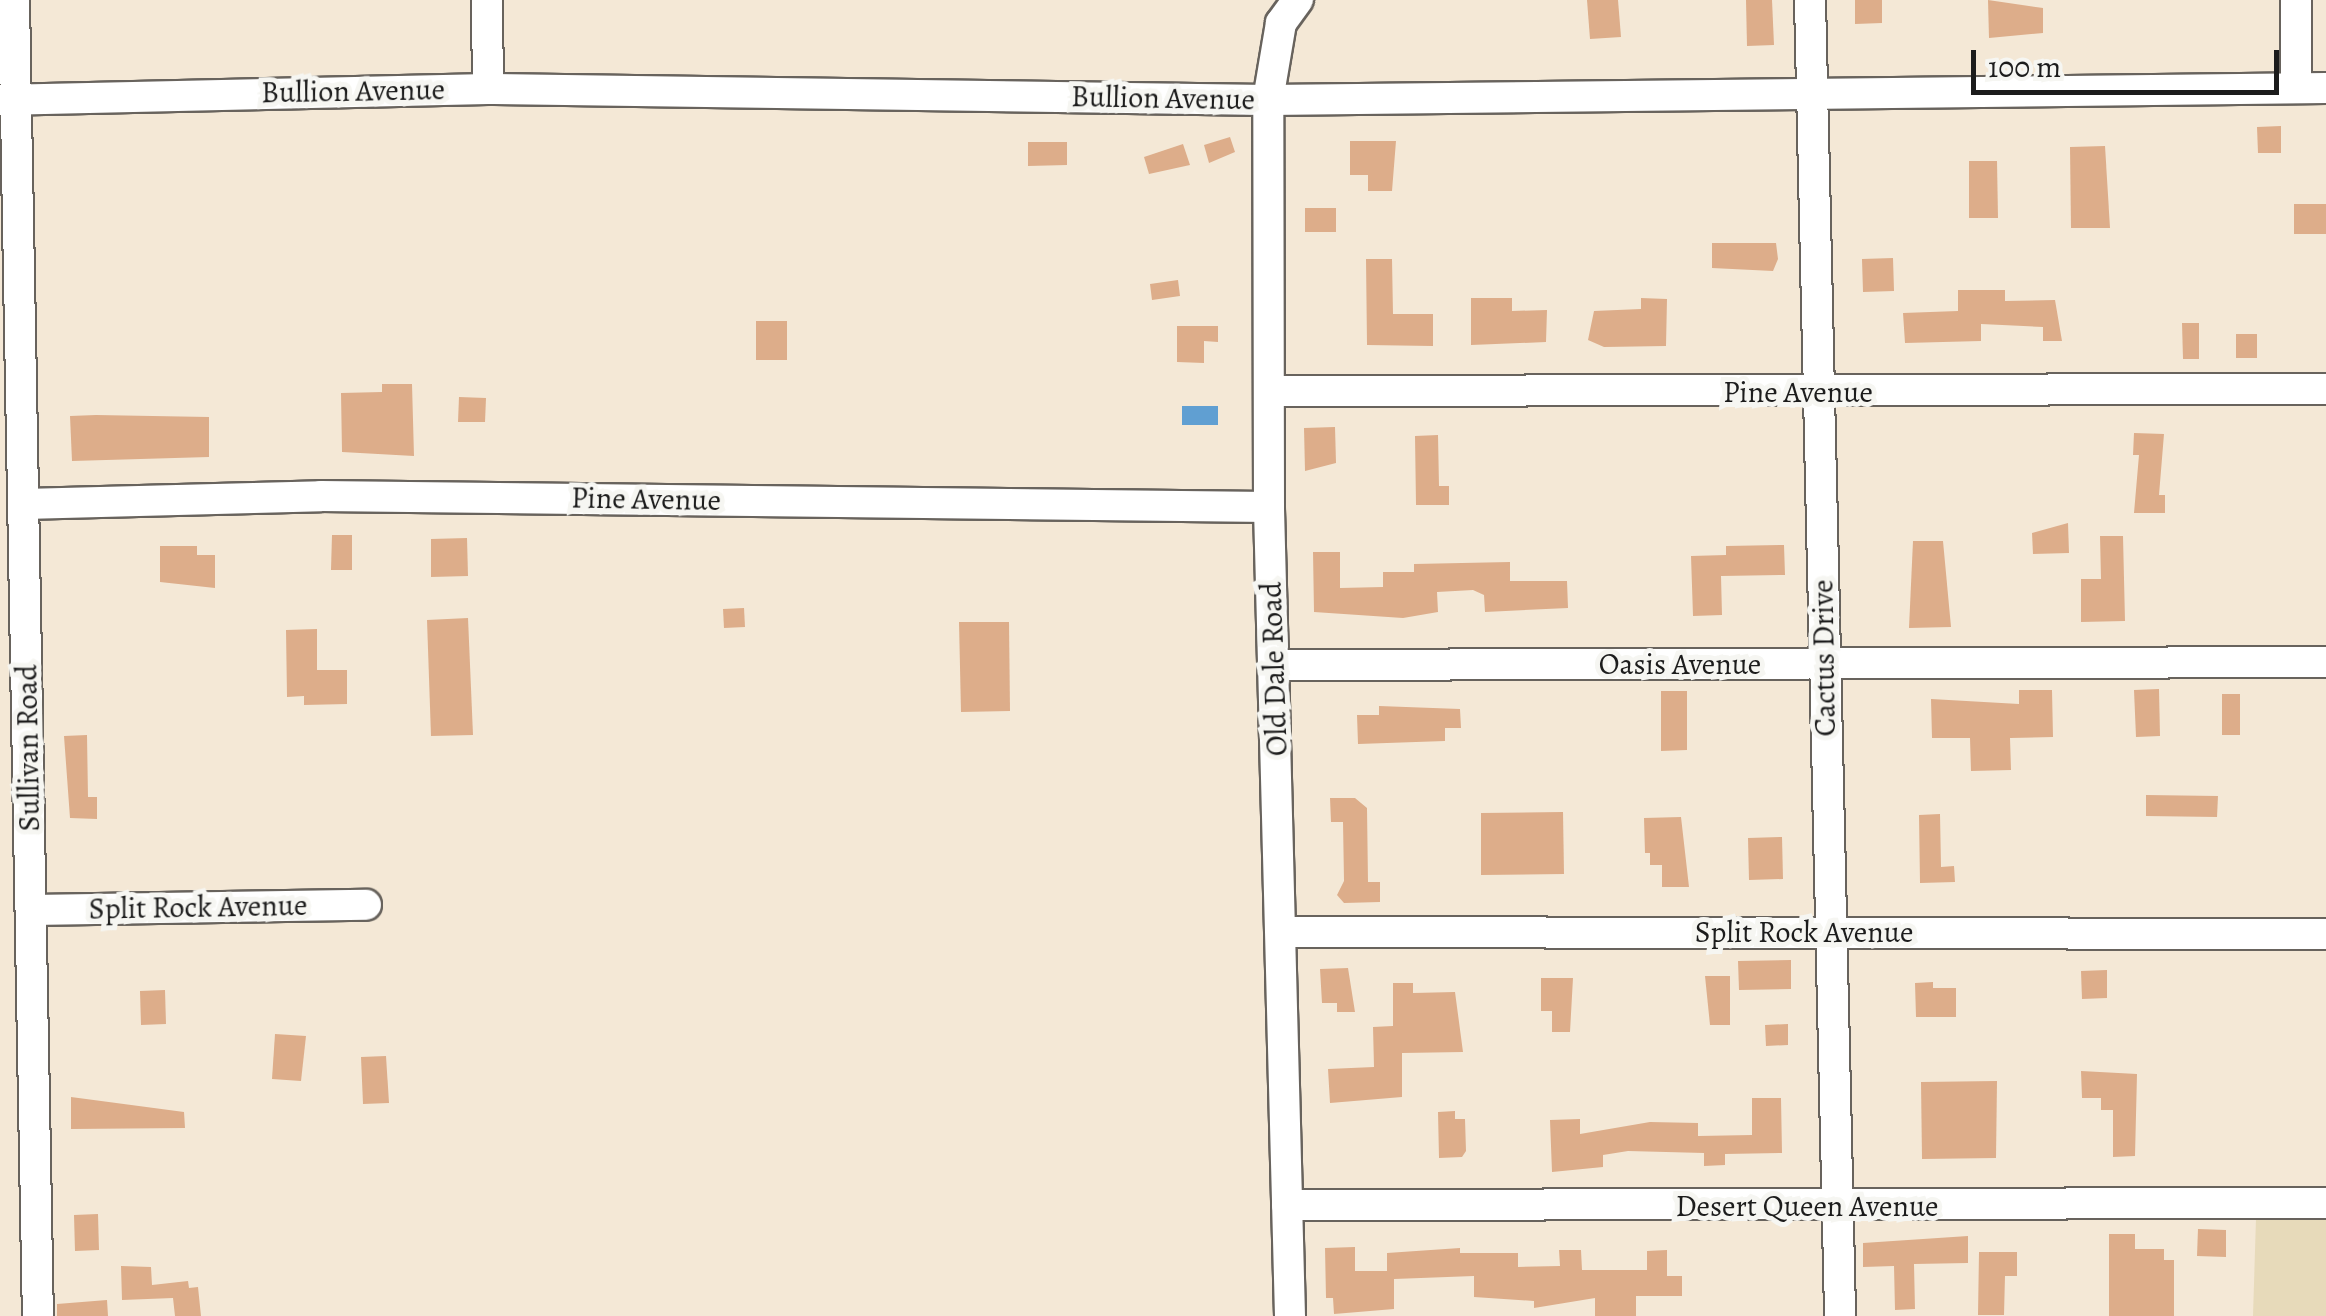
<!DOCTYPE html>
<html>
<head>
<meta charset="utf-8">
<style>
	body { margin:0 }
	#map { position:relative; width:2326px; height:1316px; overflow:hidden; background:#f4e8d6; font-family:Alegreya,serif }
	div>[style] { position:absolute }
	.built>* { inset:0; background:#e7daba }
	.water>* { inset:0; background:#609fd2 }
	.building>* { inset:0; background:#ddad8a }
	.roads { filter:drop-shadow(2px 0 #68635d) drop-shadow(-2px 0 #68635d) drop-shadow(0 2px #68635d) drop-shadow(0 -2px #68635d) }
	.minor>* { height:30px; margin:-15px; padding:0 15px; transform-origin:15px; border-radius:15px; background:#fff }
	span { translate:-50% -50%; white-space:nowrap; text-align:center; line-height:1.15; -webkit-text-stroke:10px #f6f6f2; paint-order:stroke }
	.street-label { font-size:30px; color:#1c1c1c }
	.scale { position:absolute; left:1971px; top:50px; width:308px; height:45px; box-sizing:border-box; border:5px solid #1c1c1c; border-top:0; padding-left:12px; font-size:30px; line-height:35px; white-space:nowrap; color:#1c1c1c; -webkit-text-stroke:8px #f6f6f2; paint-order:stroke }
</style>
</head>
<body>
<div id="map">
	<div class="built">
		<div style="clip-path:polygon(2326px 1217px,2326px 1316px,2253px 1316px,2256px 1218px)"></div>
	</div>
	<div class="water">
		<div style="clip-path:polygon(1218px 406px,1218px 425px,1182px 425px,1182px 406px)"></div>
	</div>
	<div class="building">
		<div style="clip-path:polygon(1587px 0,1618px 0,1621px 37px,1590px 39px)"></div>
		<div style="clip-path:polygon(1746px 0,1772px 0,1774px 45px,1747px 46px)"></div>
		<div style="clip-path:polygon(1855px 0,1882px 0,1882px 23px,1855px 24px)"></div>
		<div style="clip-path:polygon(1988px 0,2043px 8px,2043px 33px,1989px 38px)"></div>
		<div style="clip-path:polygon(2281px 126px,2281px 153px,2258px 153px,2257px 127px)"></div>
		<div style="clip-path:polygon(1230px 137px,1235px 152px,1209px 163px,1204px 145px)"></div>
		<div style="clip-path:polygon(1350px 141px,1396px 141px,1392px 191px,1368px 191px,1368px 175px,1350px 175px)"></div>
		<div style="clip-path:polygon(1028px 142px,1067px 142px,1067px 165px,1028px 166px)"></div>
		<div style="clip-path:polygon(1183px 144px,1190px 165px,1149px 174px,1144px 157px)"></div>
		<div style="clip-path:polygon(2105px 146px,2110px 228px,2071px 228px,2070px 147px)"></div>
		<div style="clip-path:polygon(1969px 161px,1997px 161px,1998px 218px,1969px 218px)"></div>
		<div style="clip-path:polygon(2294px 204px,2326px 204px,2326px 234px,2294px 234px)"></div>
		<div style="clip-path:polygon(1305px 208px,1336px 208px,1336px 232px,1305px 232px)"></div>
		<div style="clip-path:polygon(1712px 243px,1776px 243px,1778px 259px,1773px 271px,1712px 268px)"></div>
		<div style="clip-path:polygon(1893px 258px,1894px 291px,1863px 292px,1862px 259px)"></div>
		<div style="clip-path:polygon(1366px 259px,1392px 259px,1393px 314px,1433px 314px,1433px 346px,1367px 345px)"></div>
		<div style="clip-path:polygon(1178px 280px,1180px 296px,1152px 300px,1150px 284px)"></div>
		<div style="clip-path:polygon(1958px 290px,2005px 290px,2005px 301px,2055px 300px,2062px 341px,2043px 341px,2043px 327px,1981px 324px,1981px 341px,1905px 343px,1903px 313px,1958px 311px)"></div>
		<div style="clip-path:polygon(1471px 298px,1512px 298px,1512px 311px,1547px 310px,1546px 342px,1471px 345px)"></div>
		<div style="clip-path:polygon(1641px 298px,1667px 299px,1666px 346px,1604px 347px,1588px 340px,1594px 311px,1641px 309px)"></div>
		<div style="clip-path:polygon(756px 321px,787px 321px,787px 360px,756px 360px)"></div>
		<div style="clip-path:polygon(2182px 323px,2199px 323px,2199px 359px,2183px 359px)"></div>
		<div style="clip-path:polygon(1177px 326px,1218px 326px,1218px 342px,1204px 341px,1204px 363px,1177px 362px)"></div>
		<div style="clip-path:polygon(2236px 334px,2257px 334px,2257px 358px,2236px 358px)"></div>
		<div style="clip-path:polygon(382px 384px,412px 384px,414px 456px,342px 452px,341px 393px,382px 392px)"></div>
		<div style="clip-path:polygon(459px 397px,486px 398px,485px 422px,458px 422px)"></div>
		<div style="clip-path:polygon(96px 415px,209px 417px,209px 457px,72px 461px,70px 416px)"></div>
		<div style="clip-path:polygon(1335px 427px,1336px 463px,1305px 471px,1304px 428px)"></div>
		<div style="clip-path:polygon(2134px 433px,2164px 434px,2159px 495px,2165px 495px,2165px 513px,2134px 513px,2139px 455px,2133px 455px)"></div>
		<div style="clip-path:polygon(1438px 435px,1439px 486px,1449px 486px,1449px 505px,1416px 505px,1415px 436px)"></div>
		<div style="clip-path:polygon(2068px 523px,2069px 553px,2033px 554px,2032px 533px)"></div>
		<div style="clip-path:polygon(332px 535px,352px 535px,352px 570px,331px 570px)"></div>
		<div style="clip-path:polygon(2100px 536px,2123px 536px,2125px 621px,2081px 622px,2081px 579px,2101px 579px)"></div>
		<div style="clip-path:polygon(467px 538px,468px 576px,431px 577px,431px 539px)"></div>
		<div style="clip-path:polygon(1913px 541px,1943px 541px,1951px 627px,1909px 628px)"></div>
		<div style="clip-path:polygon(1784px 545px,1785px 575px,1721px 576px,1722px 615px,1693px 616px,1691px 556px,1726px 555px,1726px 546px)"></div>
		<div style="clip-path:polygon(160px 546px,197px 546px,197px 555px,215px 555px,215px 588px,160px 582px)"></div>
		<div style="clip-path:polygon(1313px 552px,1340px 552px,1340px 588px,1383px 587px,1383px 572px,1414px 572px,1414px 564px,1510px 562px,1510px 581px,1567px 581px,1568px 608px,1485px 612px,1484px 595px,1473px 590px,1437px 592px,1438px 612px,1403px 618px,1314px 612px)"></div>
		<div style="clip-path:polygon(744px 608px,745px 627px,724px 628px,723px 609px)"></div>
		<div style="clip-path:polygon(468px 618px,473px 735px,431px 736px,427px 620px)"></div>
		<div style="clip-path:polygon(959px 622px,1009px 622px,1010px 711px,961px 712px)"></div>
		<div style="clip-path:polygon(317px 629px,317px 670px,347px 670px,347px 704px,304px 705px,304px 696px,287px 697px,286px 630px)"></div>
		<div style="clip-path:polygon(2159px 689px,2160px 736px,2136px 737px,2134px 690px)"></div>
		<div style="clip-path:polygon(2019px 690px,2052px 690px,2053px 737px,2010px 738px,2011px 770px,1971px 771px,1970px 738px,1932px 738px,1931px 699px,2019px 704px)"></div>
		<div style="clip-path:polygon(1661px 691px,1687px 691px,1687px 750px,1661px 751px)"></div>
		<div style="clip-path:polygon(2222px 694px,2240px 694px,2240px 735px,2222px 735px)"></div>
		<div style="clip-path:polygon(1379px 706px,1460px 709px,1461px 728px,1445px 728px,1445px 741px,1358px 744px,1357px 715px,1379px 715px)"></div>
		<div style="clip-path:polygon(87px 735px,88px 797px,97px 797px,97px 819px,70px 818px,64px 736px)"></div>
		<div style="clip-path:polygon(2146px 795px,2218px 796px,2217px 817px,2146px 816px)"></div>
		<div style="clip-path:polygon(1330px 798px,1355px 798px,1367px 808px,1368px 882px,1380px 882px,1380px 902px,1344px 903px,1337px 895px,1344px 881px,1343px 822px,1331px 822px)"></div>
		<div style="clip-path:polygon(1563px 812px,1564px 874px,1481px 875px,1481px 813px)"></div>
		<div style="clip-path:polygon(1940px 814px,1941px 867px,1954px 866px,1955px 882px,1920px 883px,1919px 815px)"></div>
		<div style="clip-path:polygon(1681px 817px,1689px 887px,1662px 887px,1662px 865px,1650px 865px,1650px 853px,1645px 853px,1644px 818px)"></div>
		<div style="clip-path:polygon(1782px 837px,1783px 879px,1749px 880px,1748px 838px)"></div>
		<div style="clip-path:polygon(1791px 960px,1791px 989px,1739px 990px,1738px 961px)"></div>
		<div style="clip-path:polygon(1348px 968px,1355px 1012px,1337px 1012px,1337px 1003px,1322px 1003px,1320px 969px)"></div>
		<div style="clip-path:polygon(2107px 970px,2107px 998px,2082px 999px,2081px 971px)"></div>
		<div style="clip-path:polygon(1705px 976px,1730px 976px,1730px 1025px,1710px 1025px)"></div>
		<div style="clip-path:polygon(1541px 978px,1573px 978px,1570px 1032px,1552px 1032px,1552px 1011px,1541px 1011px)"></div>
		<div style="clip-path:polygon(1933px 982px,1933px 988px,1956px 988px,1956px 1017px,1916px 1017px,1915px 983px)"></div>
		<div style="clip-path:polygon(1393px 983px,1413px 983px,1413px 993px,1455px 992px,1463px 1052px,1402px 1053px,1402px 1097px,1330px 1103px,1328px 1069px,1374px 1067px,1373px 1027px,1393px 1026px)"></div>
		<div style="clip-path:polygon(165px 990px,166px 1024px,141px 1025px,140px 991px)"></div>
		<div style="clip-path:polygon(1788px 1024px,1788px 1045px,1766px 1046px,1765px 1025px)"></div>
		<div style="clip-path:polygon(275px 1034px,306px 1036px,301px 1081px,272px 1079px)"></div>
		<div style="clip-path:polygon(386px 1056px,389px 1103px,363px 1104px,361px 1057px)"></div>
		<div style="clip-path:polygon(2081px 1071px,2137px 1074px,2135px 1156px,2113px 1157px,2113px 1110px,2101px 1110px,2101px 1098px,2082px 1098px)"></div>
		<div style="clip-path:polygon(1997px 1081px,1996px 1158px,1922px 1159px,1921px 1082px)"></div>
		<div style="clip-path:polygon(71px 1097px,184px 1112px,185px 1128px,71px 1129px)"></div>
		<div style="clip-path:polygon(1752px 1098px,1781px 1098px,1782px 1153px,1725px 1154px,1725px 1165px,1704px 1166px,1704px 1153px,1628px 1151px,1603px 1155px,1603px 1167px,1552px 1172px,1550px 1120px,1580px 1119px,1580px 1134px,1650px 1122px,1698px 1123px,1698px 1136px,1752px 1135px)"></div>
		<div style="clip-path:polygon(1455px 1111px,1455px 1119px,1465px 1119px,1466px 1151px,1462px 1157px,1439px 1158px,1438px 1112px)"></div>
		<div style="clip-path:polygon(98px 1214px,99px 1250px,75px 1251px,74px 1215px)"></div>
		<div style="clip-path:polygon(2198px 1229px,2226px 1230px,2226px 1257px,2197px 1256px)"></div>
		<div style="clip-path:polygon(2109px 1234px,2135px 1234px,2135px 1249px,2164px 1249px,2164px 1260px,2174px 1260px,2174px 1316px,2109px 1316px)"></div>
		<div style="clip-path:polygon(1968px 1236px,1968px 1263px,1914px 1264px,1915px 1309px,1895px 1310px,1894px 1266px,1863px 1267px,1863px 1243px)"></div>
		<div style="clip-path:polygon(1355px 1247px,1355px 1271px,1387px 1271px,1387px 1253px,1460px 1248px,1460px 1253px,1518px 1253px,1518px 1267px,1560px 1266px,1559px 1250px,1581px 1250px,1582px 1270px,1647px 1270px,1647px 1251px,1667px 1250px,1667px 1276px,1682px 1276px,1682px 1296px,1636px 1296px,1636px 1316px,1595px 1316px,1595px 1298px,1534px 1308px,1534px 1301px,1474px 1297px,1474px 1276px,1394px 1279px,1394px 1309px,1334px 1314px,1333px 1298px,1326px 1298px,1325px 1248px)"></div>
		<div style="clip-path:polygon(1979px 1252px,2017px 1252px,2017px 1276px,2005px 1276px,2004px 1315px,1978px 1315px)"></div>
		<div style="clip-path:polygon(121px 1266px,151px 1267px,152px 1285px,188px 1281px,189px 1288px,198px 1287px,201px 1316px,175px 1316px,173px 1298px,122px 1300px)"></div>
		<div style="clip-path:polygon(107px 1300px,108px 1316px,57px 1316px,57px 1304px)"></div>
	</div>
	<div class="roads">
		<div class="minor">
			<div style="left:14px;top:0;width:1316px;rotate:88.96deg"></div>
			<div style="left:487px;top:0;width:89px;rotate:89.4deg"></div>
			<div style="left:1810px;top:0;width:1316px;rotate:88.69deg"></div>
			<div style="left:2296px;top:0;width:88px;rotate:90deg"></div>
			<div style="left:0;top:100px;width:488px;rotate:-1.3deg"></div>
			<div style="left:488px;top:89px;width:780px;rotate:0.81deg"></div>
			<div style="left:1268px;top:100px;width:1058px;rotate:-0.65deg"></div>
			<div style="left:1269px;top:391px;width:1057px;rotate:-0.11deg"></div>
			<div style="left:24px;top:504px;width:297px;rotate:-1.5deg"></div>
			<div style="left:321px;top:496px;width:948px;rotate:0.66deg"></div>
			<div style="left:1274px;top:665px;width:1052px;rotate:-0.16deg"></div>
			<div style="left:31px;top:910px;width:335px;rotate:-0.9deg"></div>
			<div style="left:1281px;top:932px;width:1045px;rotate:0.11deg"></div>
			<div style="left:1287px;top:1205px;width:1039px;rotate:-0.11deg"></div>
			<div style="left:1290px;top:1316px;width:809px;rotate:-91.49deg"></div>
			<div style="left:1269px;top:507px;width:407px;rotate:-90.1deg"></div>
			<div style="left:1268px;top:100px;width:78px;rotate:-80.4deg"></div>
			<div style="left:1281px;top:23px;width:29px;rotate:-54deg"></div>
		</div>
	</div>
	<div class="street-label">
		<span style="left:353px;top:91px;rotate:-1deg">Bullion Avenue</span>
		<span style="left:1163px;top:98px;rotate:1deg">Bullion Avenue</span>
		<span style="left:1798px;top:392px">Pine Avenue</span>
		<span style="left:646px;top:499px;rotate:1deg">Pine Avenue</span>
		<span style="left:1824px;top:658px;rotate:-91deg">Cactus Drive</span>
		<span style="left:1680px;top:664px">Oasis Avenue</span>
		<span style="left:1274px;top:669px;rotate:-92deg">Old Dale Road</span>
		<span style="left:28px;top:748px;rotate:-91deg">Sullivan Road</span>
		<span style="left:198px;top:907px;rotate:-1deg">Split Rock Avenue</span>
		<span style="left:1804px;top:932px">Split Rock Avenue</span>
		<span style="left:1807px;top:1206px">Desert Queen Avenue</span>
	</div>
	<div class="scale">100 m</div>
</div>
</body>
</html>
